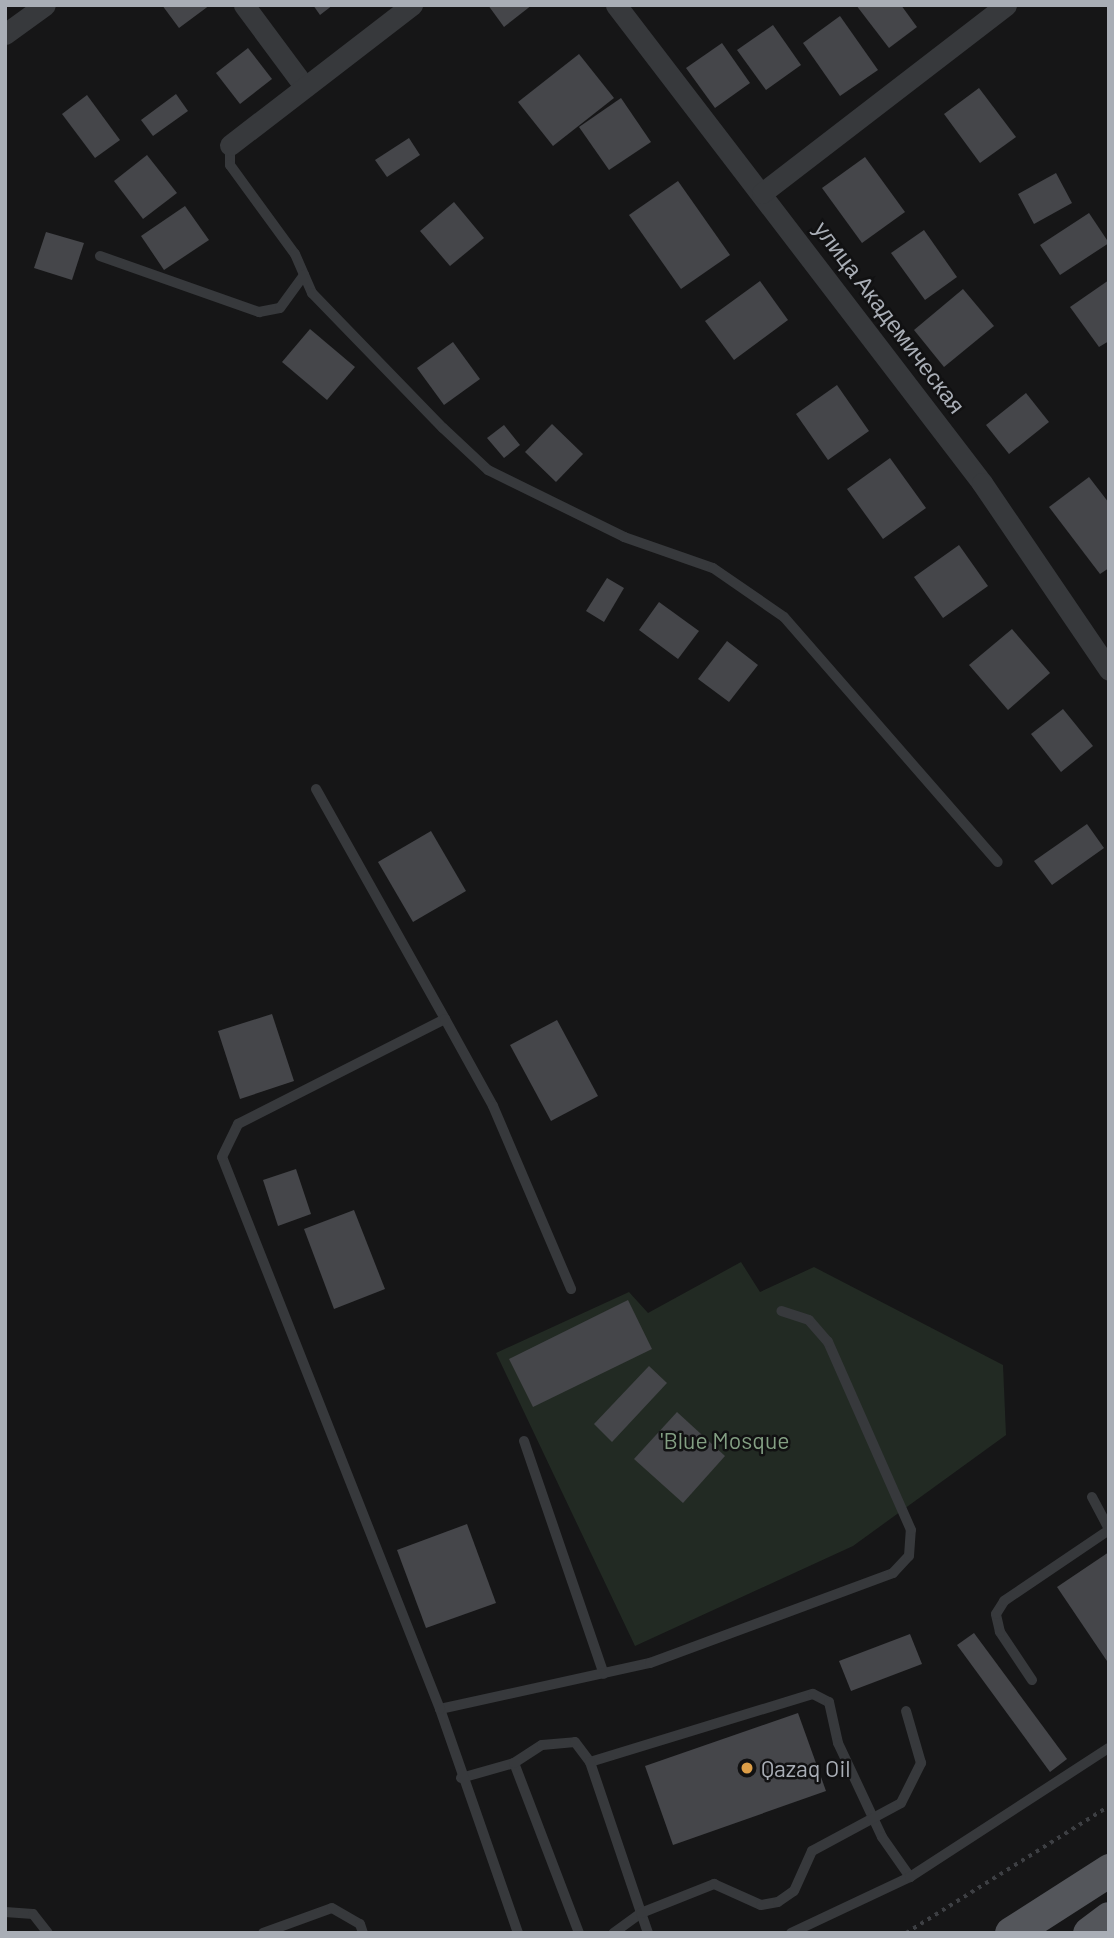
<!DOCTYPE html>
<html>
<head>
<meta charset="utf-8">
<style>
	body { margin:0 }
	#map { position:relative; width:1114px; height:1938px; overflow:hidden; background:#161617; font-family:Barlow,sans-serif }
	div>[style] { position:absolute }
	.green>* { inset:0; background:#222a23 }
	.building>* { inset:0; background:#45464a }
	.path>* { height:3.5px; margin-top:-1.75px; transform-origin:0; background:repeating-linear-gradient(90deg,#3d3f43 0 3.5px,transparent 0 8.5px) }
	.service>* { height:10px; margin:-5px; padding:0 5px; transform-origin:5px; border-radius:5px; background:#37393c }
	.minor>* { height:21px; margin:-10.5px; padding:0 10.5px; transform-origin:10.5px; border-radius:10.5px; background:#37393c }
	.primary>* { height:33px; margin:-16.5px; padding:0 16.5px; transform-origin:16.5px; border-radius:16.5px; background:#54565b }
	.dots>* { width:19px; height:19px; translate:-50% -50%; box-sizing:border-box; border:4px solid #111112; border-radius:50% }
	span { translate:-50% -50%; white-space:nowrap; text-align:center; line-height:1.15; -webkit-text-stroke:5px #111112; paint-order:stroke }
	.street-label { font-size:23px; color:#a9aeb6 }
	.park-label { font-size:23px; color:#839f83 }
	.poi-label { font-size:23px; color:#a9aeb6 }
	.left { translate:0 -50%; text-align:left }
	.frame { position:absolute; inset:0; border:7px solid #a9aeb6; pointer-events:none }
</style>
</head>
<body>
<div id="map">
	<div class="green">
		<div style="clip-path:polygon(741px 1262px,760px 1292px,814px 1267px,1003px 1365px,1006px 1435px,853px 1546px,635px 1646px,496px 1353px,629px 1292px,648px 1313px)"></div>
	</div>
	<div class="building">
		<div style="clip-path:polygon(162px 5px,210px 5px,179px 28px)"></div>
		<div style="clip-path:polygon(313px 5px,333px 5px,320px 15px)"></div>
		<div style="clip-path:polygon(488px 5px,532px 5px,504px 27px)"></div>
		<div style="clip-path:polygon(856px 5px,901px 5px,917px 27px,889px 48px)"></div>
		<div style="clip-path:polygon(840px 16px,878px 70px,840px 96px,803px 43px)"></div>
		<div style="clip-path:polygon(773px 25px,801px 65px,766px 90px,737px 50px)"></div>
		<div style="clip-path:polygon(722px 43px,750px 83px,715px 108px,686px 68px)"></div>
		<div style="clip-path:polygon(248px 48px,272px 79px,240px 104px,216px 73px)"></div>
		<div style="clip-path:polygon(579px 54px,614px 98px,553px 146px,518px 102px)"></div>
		<div style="clip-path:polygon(979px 88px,1016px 137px,980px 163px,944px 114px)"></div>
		<div style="clip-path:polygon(176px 94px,188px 111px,153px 136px,141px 120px)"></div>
		<div style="clip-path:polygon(87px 95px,120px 140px,95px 158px,62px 114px)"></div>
		<div style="clip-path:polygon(621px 98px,651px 142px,609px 170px,579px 127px)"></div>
		<div style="clip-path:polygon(409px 138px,420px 155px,387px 177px,375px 160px)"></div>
		<div style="clip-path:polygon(147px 155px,177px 193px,143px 219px,114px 181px)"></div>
		<div style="clip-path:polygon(865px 157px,905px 212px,862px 243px,822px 188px)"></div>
		<div style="clip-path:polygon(1056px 173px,1072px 203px,1034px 224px,1018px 194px)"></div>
		<div style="clip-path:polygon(678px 181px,730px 255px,681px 289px,629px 215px)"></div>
		<div style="clip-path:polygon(454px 202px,484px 238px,450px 266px,420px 231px)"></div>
		<div style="clip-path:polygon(185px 206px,209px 240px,164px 270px,141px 236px)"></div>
		<div style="clip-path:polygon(1089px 213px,1109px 243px,1060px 275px,1040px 245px)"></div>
		<div style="clip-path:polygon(924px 230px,957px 277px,925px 300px,891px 253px)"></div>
		<div style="clip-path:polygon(46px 232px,84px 243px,72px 280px,34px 268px)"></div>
		<div style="clip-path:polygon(1109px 280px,1109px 341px,1099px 347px,1070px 307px)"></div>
		<div style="clip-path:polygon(760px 281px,788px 320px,734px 360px,705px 321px)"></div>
		<div style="clip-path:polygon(963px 289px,994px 326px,944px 367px,914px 330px)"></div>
		<div style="clip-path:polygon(310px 329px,355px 367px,327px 400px,282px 362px)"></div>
		<div style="clip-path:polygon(453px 342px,480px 379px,444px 405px,417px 368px)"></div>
		<div style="clip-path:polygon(837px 385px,869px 431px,828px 460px,796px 414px)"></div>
		<div style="clip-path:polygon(1026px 393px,1049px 422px,1009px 454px,986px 425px)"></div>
		<div style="clip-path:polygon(552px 424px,583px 454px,556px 482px,525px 452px)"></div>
		<div style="clip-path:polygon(504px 425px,520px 445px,504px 458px,487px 438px)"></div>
		<div style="clip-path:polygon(890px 458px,926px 508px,883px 539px,847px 489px)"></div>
		<div style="clip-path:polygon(1089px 477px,1109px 503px,1109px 568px,1100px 574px,1049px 507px)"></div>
		<div style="clip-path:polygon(959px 545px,988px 586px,943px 618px,914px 577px)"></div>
		<div style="clip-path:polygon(607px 578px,624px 588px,604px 622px,586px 611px)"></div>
		<div style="clip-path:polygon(659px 602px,699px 631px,678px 659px,639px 630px)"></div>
		<div style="clip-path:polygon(1012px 629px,1050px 673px,1008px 710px,969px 665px)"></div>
		<div style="clip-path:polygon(727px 641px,758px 665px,729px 702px,698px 679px)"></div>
		<div style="clip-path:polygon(1063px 709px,1093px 746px,1061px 772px,1031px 734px)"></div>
		<div style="clip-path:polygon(1087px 824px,1104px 848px,1052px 885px,1034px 861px)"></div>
		<div style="clip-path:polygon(431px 831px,466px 891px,413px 922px,378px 862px)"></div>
		<div style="clip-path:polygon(272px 1014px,294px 1081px,240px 1099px,218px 1031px)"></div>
		<div style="clip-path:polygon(557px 1020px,598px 1096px,551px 1121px,510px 1045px)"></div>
		<div style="clip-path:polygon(296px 1169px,311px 1214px,278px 1226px,263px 1180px)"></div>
		<div style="clip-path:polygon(354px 1210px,385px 1289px,334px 1309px,304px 1229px)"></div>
		<div style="clip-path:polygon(628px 1300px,652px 1349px,533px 1407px,509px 1359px)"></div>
		<div style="clip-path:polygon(649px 1366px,667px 1383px,612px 1442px,594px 1424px)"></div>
		<div style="clip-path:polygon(677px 1412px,725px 1456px,683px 1503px,634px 1459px)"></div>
		<div style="clip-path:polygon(467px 1524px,496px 1603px,426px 1628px,397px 1550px)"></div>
		<div style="clip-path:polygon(1109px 1552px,1109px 1664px,1057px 1587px)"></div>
		<div style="clip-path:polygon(974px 1633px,1067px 1759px,1050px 1772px,957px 1645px)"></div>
		<div style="clip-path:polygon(910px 1634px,922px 1664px,851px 1691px,839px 1661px)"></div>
		<div style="clip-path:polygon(798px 1713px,826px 1791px,673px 1845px,645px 1766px)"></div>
	</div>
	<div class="path">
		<div style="left:906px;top:1933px;width:239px;rotate:-32deg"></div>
	</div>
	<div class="service">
		<div style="left:230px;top:145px;width:20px;rotate:90deg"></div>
		<div style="left:230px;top:165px;width:110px;rotate:53.9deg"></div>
		<div style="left:295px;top:254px;width:43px;rotate:66.4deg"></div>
		<div style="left:312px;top:293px;width:188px;rotate:45.9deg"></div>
		<div style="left:443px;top:428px;width:62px;rotate:43deg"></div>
		<div style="left:488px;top:470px;width:152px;rotate:26.2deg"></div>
		<div style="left:624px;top:537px;width:94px;rotate:19.2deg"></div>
		<div style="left:713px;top:568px;width:86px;rotate:34.6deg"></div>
		<div style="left:784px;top:617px;width:325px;rotate:48.9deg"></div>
		<div style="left:100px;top:256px;width:169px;rotate:19.4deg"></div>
		<div style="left:259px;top:312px;width:21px;rotate:-11deg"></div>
		<div style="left:280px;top:308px;width:41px;rotate:-54deg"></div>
		<div style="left:316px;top:789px;width:264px;rotate:60.7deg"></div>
		<div style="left:524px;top:1441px;width:246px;rotate:71.1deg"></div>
		<div style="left:1092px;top:1497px;width:36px;rotate:62deg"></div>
		<div style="left:1032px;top:1680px;width:58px;rotate:-123.7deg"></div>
		<div style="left:1000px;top:1632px;width:18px;rotate:-103deg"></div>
		<div style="left:996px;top:1614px;width:15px;rotate:-58deg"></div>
		<div style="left:1004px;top:1601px;width:127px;rotate:-34.1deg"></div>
		<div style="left:440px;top:1709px;width:215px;rotate:-12.4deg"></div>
		<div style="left:650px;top:1663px;width:259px;rotate:-20.3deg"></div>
		<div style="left:893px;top:1573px;width:23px;rotate:-47deg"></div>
		<div style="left:909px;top:1556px;width:26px;rotate:-86deg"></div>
		<div style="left:911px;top:1530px;width:206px;rotate:-113.8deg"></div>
		<div style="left:828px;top:1342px;width:29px;rotate:-131deg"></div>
		<div style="left:809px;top:1320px;width:29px;rotate:-162deg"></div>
		<div style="left:590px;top:1762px;width:233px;rotate:-17deg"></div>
		<div style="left:813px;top:1694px;width:18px;rotate:27deg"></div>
		<div style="left:829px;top:1702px;width:42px;rotate:77.6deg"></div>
		<div style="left:838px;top:1743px;width:104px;rotate:64.9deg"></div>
		<div style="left:882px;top:1837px;width:49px;rotate:55deg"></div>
		<div style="left:461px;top:1778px;width:55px;rotate:-15.8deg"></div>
		<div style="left:5px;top:1912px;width:28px;rotate:4deg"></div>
		<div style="left:33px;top:1914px;width:24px;rotate:52deg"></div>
		<div style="left:263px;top:1933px;width:73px;rotate:-19.9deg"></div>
		<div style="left:332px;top:1908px;width:32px;rotate:30deg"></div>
		<div style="left:360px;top:1924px;width:9px;rotate:72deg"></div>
		<div style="left:518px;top:1933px;width:237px;rotate:-109.2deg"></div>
		<div style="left:440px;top:1709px;width:593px;rotate:-111.55deg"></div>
		<div style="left:222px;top:1157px;width:37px;rotate:-64deg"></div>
		<div style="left:238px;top:1124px;width:232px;rotate:-26.9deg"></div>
		<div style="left:445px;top:1019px;width:99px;rotate:61.1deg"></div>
		<div style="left:493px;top:1106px;width:199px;rotate:66.9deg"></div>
		<div style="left:579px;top:1933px;width:182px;rotate:-110.9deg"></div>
		<div style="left:514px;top:1763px;width:33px;rotate:-33deg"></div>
		<div style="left:542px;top:1745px;width:33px;rotate:-5deg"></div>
		<div style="left:575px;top:1742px;width:25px;rotate:53deg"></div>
		<div style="left:590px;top:1762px;width:159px;rotate:71.3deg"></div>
		<div style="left:641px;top:1913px;width:34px;rotate:144deg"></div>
		<div style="left:648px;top:1933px;width:21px;rotate:-109deg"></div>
		<div style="left:641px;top:1913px;width:79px;rotate:-21.7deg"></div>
		<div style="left:714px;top:1884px;width:51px;rotate:24.1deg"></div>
		<div style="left:761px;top:1905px;width:17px;rotate:-10deg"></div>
		<div style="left:778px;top:1902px;width:19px;rotate:-35deg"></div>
		<div style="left:794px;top:1891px;width:44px;rotate:-65.8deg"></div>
		<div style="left:812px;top:1851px;width:101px;rotate:-28.3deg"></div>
		<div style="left:901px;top:1803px;width:45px;rotate:-63.4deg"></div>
		<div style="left:921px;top:1763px;width:54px;rotate:-106.1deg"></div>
		<div style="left:791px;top:1933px;width:132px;rotate:-25.2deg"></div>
		<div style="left:910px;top:1877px;width:237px;rotate:-33deg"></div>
	</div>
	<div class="minor">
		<div style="left:244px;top:5px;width:102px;rotate:53.4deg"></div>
		<div style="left:616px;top:5px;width:602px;rotate:52.56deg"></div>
		<div style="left:982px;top:483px;width:226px;rotate:55.8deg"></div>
		<div style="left:5px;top:34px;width:49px;rotate:-35.9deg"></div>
		<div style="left:230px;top:145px;width:230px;rotate:-37.6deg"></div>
		<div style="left:762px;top:193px;width:308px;rotate:-37.6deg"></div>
	</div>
	<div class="primary">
		<div style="left:1011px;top:1933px;width:117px;rotate:-32.7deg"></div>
		<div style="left:1089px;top:1933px;width:25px;rotate:-37deg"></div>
	</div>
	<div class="dots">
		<div style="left:747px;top:1768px;background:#dd9e48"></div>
	</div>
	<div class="street-label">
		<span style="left:890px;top:317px;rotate:53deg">улица Академическая</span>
	</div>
	<div class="park-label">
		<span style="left:725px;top:1440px">'Blue Mosque</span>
	</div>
	<div class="poi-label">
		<span class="left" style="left:761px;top:1768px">Qazaq Oil</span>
	</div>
	<div class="frame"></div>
</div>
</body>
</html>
